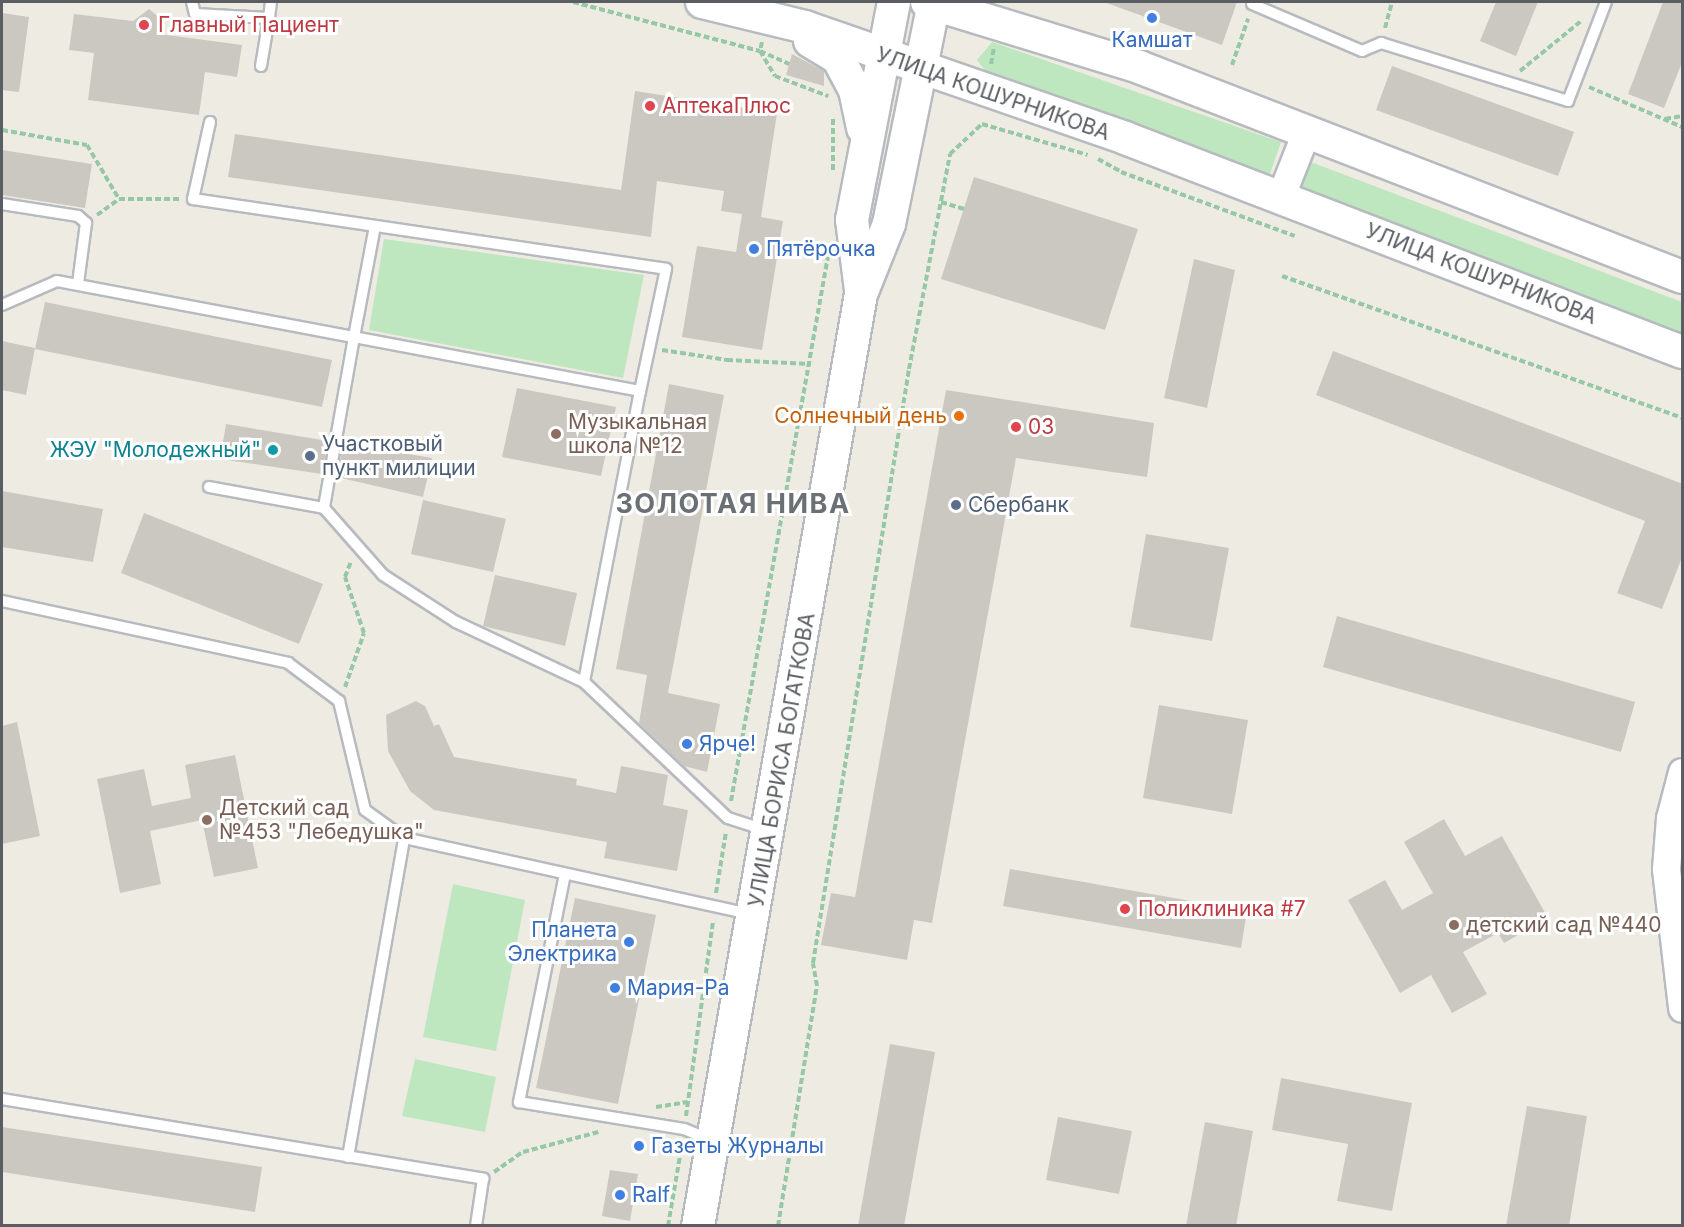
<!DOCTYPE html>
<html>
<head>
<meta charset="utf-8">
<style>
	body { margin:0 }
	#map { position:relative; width:1684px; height:1227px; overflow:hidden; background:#eeece2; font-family:Inter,sans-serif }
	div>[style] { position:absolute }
	.green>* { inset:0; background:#bee6bf }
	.building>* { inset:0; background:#cbc8c1 }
	.path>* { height:4px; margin-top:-2px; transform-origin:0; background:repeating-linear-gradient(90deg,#96c7a6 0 6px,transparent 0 9px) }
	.roads { filter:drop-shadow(2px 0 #b7babf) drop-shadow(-2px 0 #b7babf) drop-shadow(0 2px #b7babf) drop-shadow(0 -2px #b7babf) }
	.service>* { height:10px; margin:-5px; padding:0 5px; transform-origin:5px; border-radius:5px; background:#fff }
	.tertiary>* { height:27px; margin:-13.5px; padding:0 13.5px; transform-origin:13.5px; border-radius:13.5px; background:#fff }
	.secondary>* { height:32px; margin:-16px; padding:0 16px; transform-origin:16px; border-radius:16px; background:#fff }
	.dots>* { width:16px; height:16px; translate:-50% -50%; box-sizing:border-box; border:3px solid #fff; border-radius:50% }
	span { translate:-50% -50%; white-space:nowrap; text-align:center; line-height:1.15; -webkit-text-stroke:6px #fff; paint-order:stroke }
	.health-label { font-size:21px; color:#be3a42 }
	.left { translate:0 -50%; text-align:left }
	.shop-label { font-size:21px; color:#366cbe }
	.right { translate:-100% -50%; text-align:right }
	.street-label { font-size:21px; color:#5a5e63 }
	.food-label { font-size:21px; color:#c56008 }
	.education-label { font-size:21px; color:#785e54 }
	.service-label { font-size:21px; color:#4e5e75 }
	.culture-label { font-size:21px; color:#0d838f }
	.district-label { font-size:27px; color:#6b7075; font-weight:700; letter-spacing:1.5px }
	.frame { position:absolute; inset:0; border:3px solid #5a5e63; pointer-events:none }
</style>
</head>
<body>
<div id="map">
	<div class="green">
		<div style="clip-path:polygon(992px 42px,1281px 142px,1269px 177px,987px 73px,977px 60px)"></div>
		<div style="clip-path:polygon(1308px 161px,1682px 302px,1682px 336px,1296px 192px)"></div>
		<div style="clip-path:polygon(384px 239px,644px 275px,623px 378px,369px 330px)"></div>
		<div style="clip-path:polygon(453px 884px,525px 900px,496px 1051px,423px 1037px)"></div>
		<div style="clip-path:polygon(415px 1059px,496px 1077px,485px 1132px,402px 1116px)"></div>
	</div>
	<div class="building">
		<div style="clip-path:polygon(1104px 2px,1237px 2px,1222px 45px)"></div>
		<div style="clip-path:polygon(1496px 2px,1538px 2px,1516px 56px,1480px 41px)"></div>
		<div style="clip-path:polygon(1663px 2px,1683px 2px,1683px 60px,1664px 108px,1628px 94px)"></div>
		<div style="clip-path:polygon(149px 9px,161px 19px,160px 34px,242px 45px,237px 77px,205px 72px,199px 115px,88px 100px,94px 53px,69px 50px,74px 14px,133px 21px)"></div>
		<div style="clip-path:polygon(2px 13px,29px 17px,19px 92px,2px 90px)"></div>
		<div style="clip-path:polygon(792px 54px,824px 71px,824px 86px,786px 75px)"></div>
		<div style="clip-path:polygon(1392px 66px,1574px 132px,1558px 176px,1376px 110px)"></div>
		<div style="clip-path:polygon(635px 91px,777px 113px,761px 217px,783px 221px,762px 350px,682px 337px,697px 246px,736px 252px,742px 214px,721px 211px,724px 191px,657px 181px,651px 237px,228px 177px,235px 134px,621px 190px)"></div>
		<div style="clip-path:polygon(2px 150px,92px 164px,85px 208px,2px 195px)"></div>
		<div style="clip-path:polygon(974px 177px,1138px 229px,1105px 330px,941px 279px)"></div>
		<div style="clip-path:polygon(1194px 259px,1235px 270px,1207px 408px,1164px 398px)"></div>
		<div style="clip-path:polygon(45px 302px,332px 360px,322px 407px,35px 349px)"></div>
		<div style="clip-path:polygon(2px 341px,35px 348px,26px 395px,2px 390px)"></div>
		<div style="clip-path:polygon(1333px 351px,1683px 484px,1683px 555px,1662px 609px,1617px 593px,1645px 521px,1316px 395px)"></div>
		<div style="clip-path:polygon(669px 384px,724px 395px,668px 693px,720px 704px,707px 772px,684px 766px,639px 723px,647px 675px,616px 669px)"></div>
		<div style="clip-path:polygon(517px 388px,616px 407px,601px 476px,502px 457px)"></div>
		<div style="clip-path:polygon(946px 390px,1154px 423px,1147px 477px,1016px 458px,932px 923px,914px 920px,907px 960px,821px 945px,831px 893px,855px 897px)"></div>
		<div style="clip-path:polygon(226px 424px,328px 441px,322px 474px,220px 459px)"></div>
		<div style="clip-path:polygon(343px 443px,432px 458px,423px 497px,337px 477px)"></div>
		<div style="clip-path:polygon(2px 491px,103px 509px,93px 562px,2px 547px)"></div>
		<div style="clip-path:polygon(423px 500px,506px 519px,493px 572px,411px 554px)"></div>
		<div style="clip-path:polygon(144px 513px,323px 584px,299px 644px,121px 573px)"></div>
		<div style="clip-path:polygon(1146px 534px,1229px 548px,1212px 641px,1130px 627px)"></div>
		<div style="clip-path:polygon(495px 575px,577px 593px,565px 646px,483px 626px)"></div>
		<div style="clip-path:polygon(1337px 616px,1635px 702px,1621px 752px,1323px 667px)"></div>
		<div style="clip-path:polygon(416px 701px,425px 706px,434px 726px,439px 724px,454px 757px,577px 779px,576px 785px,616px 793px,621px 766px,668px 775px,663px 805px,688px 810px,677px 871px,604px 858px,607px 842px,434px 810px,410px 791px,388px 751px,386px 715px)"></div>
		<div style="clip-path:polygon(1159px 705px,1248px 720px,1232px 814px,1143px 798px)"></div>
		<div style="clip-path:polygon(17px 722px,40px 836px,2px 844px,2px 726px)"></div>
		<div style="clip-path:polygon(235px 755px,258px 868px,214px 877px,202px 820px,150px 831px,161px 884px,120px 893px,97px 779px,144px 769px,152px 806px,191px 798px,185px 765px)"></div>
		<div style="clip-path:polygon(1444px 819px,1465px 856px,1502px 836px,1548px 918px,1504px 943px,1498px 933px,1463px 952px,1487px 994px,1452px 1013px,1431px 975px,1400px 993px,1348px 900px,1385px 880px,1402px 910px,1433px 893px,1404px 842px)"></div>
		<div style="clip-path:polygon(1010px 869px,1247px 911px,1241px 948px,1003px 906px)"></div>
		<div style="clip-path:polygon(575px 898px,656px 915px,618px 1104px,536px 1088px)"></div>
		<div style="clip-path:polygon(890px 1044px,935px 1052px,904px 1226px,858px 1226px)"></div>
		<div style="clip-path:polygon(1281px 1078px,1412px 1103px,1392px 1211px,1337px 1201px,1348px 1144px,1272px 1130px)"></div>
		<div style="clip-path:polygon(1527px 1106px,1587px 1116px,1569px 1226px,1506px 1226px)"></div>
		<div style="clip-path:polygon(1058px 1117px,1132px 1131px,1119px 1194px,1046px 1180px)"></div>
		<div style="clip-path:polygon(1205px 1122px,1253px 1131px,1236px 1226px,1186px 1226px)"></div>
		<div style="clip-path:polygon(2px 1127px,262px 1167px,255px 1212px,2px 1172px)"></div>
		<div style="clip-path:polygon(610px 1170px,638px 1174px,630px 1221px,602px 1216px)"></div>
	</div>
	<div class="path">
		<div style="left:573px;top:2px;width:193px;rotate:14.7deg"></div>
		<div style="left:760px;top:51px;width:29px;rotate:59deg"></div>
		<div style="left:775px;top:76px;width:57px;rotate:20.7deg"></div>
		<div style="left:1385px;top:28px;width:27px;rotate:-75deg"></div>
		<div style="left:762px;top:42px;width:9px;rotate:103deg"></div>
		<div style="left:760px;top:51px;width:32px;rotate:24deg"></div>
		<div style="left:991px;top:64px;width:17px;rotate:-80deg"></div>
		<div style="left:1232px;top:65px;width:49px;rotate:-70.8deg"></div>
		<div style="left:1520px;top:71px;width:79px;rotate:-39.3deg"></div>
		<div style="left:1589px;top:87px;width:101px;rotate:23.3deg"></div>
		<div style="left:833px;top:119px;width:53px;rotate:90deg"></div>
		<div style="left:1665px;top:119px;width:17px;rotate:-10deg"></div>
		<div style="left:2px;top:130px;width:86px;rotate:10deg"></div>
		<div style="left:87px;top:145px;width:63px;rotate:59.3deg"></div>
		<div style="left:1098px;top:159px;width:26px;rotate:29deg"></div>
		<div style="left:1121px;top:172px;width:185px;rotate:20.2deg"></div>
		<div style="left:941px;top:202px;width:24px;rotate:17deg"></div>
		<div style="left:97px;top:215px;width:27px;rotate:-36deg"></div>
		<div style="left:119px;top:199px;width:61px"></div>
		<div style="left:1282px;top:276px;width:424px;rotate:19.5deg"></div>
		<div style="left:662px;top:350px;width:66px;rotate:8.7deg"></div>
		<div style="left:727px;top:360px;width:84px;rotate:2.7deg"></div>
		<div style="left:345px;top:687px;width:57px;rotate:-70.6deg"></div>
		<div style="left:364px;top:633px;width:59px;rotate:-108.7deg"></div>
		<div style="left:345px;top:577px;width:17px;rotate:-69deg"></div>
		<div style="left:731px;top:801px;width:554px;rotate:-79.91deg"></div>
		<div style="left:716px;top:893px;width:62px;rotate:-80.7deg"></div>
		<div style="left:656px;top:1107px;width:32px;rotate:-9deg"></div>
		<div style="left:686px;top:1116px;width:197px;rotate:-82.1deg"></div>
		<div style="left:494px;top:1172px;width:35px;rotate:-35deg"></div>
		<div style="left:523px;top:1152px;width:78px;rotate:-14.9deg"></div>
		<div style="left:668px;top:1226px;width:83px;rotate:-80.3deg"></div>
		<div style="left:778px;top:1226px;width:243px;rotate:-80.8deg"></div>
		<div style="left:817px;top:986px;width:23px;rotate:-100deg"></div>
		<div style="left:813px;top:963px;width:602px;rotate:-80.82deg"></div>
		<div style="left:909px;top:369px;width:219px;rotate:-79.2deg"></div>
		<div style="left:950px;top:154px;width:44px;rotate:-43.2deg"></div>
		<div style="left:982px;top:124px;width:110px;rotate:16.3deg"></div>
	</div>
	<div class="roads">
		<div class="service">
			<div style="left:192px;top:2px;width:12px;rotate:76deg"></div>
			<div style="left:195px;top:14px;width:74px;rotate:3.1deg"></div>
			<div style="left:269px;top:18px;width:16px;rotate:-83deg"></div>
			<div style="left:1252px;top:4px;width:120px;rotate:23.1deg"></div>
			<div style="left:1362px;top:51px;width:21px;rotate:-23deg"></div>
			<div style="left:1381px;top:43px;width:196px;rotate:17.2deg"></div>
			<div style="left:1568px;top:101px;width:106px;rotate:-69deg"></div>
			<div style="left:261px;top:66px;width:49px;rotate:-80.5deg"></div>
			<div style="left:210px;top:122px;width:79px;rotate:102.4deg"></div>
			<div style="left:193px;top:199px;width:478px;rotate:8.4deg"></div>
			<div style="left:666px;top:269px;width:125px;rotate:102deg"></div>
			<div style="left:2px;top:204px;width:77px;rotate:9deg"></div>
			<div style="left:78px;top:216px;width:11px;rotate:41deg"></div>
			<div style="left:86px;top:223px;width:62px;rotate:97.5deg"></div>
			<div style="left:375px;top:226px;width:113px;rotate:100.7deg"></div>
			<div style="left:354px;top:337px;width:291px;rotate:10.7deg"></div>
			<div style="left:640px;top:391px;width:296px;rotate:100.9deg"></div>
			<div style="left:2px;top:305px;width:60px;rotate:-23.6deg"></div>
			<div style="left:57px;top:281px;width:302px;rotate:10.7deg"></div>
			<div style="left:354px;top:337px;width:174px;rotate:100deg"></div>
			<div style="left:324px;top:508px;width:89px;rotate:48.6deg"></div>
			<div style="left:383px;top:575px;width:87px;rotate:32.8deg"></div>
			<div style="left:456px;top:622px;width:141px;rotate:25.1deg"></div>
			<div style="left:584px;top:682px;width:198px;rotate:43.4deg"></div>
			<div style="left:728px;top:818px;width:39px;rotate:18deg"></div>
			<div style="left:209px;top:487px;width:117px;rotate:10.3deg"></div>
			<div style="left:2px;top:601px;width:293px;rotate:12.2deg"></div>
			<div style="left:288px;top:663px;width:64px;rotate:36.7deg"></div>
			<div style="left:339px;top:701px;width:112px;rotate:76.6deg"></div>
			<div style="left:365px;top:810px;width:48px;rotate:35.7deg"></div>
			<div style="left:404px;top:838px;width:353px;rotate:12.4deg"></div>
			<div style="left:565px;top:874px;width:233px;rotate:101.4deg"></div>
			<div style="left:519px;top:1102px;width:167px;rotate:9.3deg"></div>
			<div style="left:684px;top:1129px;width:27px;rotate:22deg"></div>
			<div style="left:2px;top:1099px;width:488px;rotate:9.4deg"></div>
			<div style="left:483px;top:1179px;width:48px;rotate:98.5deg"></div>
			<div style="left:348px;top:1157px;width:324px;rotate:-80deg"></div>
		</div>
		<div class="tertiary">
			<div style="left:1280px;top:198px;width:71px;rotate:-68.5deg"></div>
			<div style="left:1682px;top:772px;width:48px;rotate:104.6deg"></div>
			<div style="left:1670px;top:818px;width:51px;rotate:94.5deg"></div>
			<div style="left:1666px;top:869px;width:140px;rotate:83.4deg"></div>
		</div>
		<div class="secondary">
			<div style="left:702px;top:2px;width:106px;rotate:13.6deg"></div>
			<div style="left:805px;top:27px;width:339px;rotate:19.1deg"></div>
			<div style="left:1125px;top:138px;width:597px;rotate:21.02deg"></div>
			<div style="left:927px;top:2px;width:222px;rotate:17deg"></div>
			<div style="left:1139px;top:67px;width:582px;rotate:21.14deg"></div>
			<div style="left:810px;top:41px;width:33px;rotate:31deg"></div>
			<div style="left:838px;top:58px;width:36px;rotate:62deg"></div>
			<div style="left:855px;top:90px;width:39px;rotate:78deg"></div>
			<div style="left:861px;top:290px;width:71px;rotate:-97.3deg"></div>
			<div style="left:852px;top:220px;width:222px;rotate:-79.1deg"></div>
			<div style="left:698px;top:1226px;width:946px;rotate:-80.08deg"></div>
			<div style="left:861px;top:294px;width:75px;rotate:-68.2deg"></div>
			<div style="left:889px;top:224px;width:227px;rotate:-78.5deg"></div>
		</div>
	</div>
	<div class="dots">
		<div style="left:1152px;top:18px;background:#3f7fe0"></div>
		<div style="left:144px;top:25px;background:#e0444e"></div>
		<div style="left:650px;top:106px;background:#e0444e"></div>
		<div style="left:754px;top:249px;background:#3f7fe0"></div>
		<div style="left:959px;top:416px;background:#e8710a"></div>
		<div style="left:1016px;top:427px;background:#e0444e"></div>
		<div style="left:556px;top:434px;background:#8d6e63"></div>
		<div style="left:273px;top:450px;background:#0f9aa8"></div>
		<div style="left:310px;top:456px;background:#5c6f8a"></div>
		<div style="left:956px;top:505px;background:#5c6f8a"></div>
		<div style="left:687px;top:744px;background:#3f7fe0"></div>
		<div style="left:207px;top:820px;background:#8d6e63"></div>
		<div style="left:1125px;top:909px;background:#e0444e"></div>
		<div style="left:1454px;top:925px;background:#8d6e63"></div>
		<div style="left:629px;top:942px;background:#3f7fe0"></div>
		<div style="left:615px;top:988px;background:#3f7fe0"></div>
		<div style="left:639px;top:1146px;background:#3f7fe0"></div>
		<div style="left:620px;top:1195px;background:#3f7fe0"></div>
	</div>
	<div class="health-label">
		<span class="left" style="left:158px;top:25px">Главный Пациент</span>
		<span class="left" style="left:662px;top:106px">АптекаПлюс</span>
		<span class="left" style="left:1028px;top:427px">03</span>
		<span class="left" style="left:1138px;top:909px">Поликлиника #7</span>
	</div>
	<div class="shop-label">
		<span style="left:1152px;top:40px">Камшат</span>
		<span class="left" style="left:766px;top:249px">Пятёрочка</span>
		<span class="left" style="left:699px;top:744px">Ярче!</span>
		<span class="right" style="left:617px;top:942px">Планета<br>Электрика</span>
		<span class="left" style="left:627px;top:988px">Мария-Ра</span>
		<span class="left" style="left:651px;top:1146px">Газеты Журналы</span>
		<span class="left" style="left:632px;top:1195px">Ralf</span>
	</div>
	<div class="street-label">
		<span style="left:993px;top:94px;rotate:19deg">УЛИЦА КОШУРНИКОВА</span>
		<span style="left:1481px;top:274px;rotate:21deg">УЛИЦА КОШУРНИКОВА</span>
		<span style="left:782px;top:760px;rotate:-80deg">УЛИЦА БОРИСА БОГАТКОВА</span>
	</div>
	<div class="food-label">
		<span class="right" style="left:947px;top:416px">Солнечный день</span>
	</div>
	<div class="education-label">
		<span class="left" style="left:568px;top:434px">Музыкальная<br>школа №12</span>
		<span class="left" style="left:219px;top:820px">Детский сад<br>№453 "Лебедушка"</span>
		<span class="left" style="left:1466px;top:925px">детский сад №440</span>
	</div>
	<div class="service-label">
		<span class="left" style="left:322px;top:456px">Участковый<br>пункт милиции</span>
		<span class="left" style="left:968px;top:505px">Сбербанк</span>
	</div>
	<div class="culture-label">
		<span class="right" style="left:261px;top:450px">ЖЭУ "Молодежный"</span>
	</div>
	<div class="district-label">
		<span style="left:733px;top:504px">ЗОЛОТАЯ НИВА</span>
	</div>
	<div class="frame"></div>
</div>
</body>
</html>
